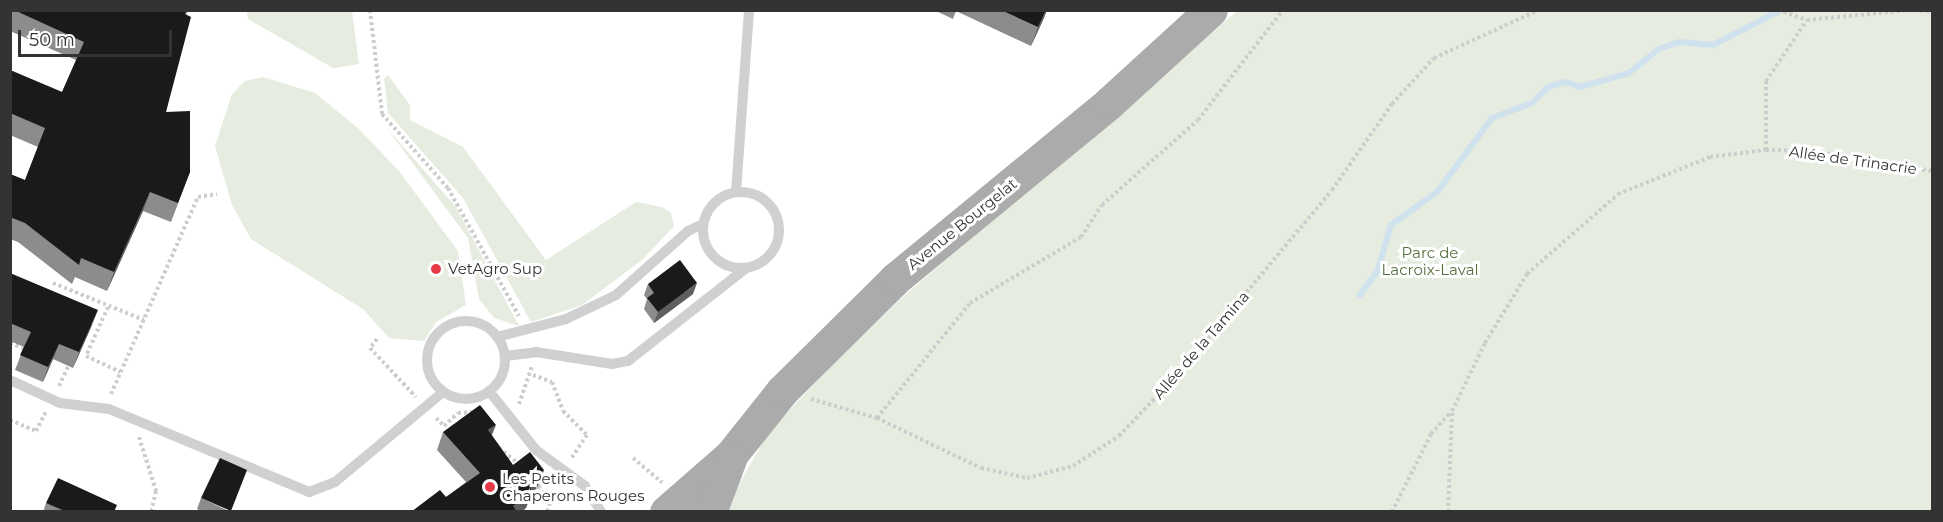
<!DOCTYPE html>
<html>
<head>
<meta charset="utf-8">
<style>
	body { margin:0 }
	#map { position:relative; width:1943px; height:522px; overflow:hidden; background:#fff; font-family:Montserrat,sans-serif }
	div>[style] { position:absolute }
	.green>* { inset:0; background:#e6ecdf }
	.stream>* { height:6px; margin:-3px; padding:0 3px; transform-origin:3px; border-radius:3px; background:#cfe2ee }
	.path>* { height:4px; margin-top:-2px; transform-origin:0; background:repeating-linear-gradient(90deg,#cdcdcd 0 3px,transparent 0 6px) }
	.lane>* { height:10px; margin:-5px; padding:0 5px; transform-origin:5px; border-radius:5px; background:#d0d0d0 }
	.lane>.ring { margin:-5px; padding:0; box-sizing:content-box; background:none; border:10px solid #d0d0d0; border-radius:50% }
	.primary>* { height:33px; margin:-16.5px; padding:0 16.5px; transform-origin:16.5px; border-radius:16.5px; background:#ababab }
	.wall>* { inset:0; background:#8c8c8c }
	.shaded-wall>* { inset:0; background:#5f5f5f }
	.building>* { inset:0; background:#1a1a1a }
	.dots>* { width:16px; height:16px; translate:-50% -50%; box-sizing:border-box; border:3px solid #fff; border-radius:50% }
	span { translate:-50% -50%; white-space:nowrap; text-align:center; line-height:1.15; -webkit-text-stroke:6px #fff; paint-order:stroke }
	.street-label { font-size:15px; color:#333 }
	.park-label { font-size:15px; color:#56703f }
	.poi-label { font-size:15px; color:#333 }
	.left { translate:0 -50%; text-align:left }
	.frame { position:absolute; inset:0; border:12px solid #333; pointer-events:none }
	.scale { position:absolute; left:18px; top:30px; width:154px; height:27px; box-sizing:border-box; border:3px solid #333; border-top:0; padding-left:8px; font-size:18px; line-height:21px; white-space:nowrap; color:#333; -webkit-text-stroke:4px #fff; paint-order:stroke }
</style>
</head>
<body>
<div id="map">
	<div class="green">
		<div style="clip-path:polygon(247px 11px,352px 11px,359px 64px,333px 68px,248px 19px)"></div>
		<div style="clip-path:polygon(1237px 11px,1932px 11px,1932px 511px,723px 512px,768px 433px,831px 366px,906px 294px)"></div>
		<div style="clip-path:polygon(388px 75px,410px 105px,410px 120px,463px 147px,546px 260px,636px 202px,662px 207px,671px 213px,674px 226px,642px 260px,582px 305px,531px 322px,463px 198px,388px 113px,384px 78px)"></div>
		<div style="clip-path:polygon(263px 77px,315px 93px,359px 129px,399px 171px,458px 251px,466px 305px,436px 322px,424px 341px,389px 338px,363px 309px,251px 239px,232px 205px,215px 146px,232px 94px,245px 81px)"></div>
		<div style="clip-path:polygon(386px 127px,456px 207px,519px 326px,494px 318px,479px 299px,468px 238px)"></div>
	</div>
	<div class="stream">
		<div style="left:1360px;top:295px;width:29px;rotate:-54deg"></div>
		<div style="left:1377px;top:272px;width:49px;rotate:-73.4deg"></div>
		<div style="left:1391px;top:225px;width:57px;rotate:-35.7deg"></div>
		<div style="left:1437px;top:192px;width:92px;rotate:-53.4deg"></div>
		<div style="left:1492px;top:118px;width:43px;rotate:-20.6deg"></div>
		<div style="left:1532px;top:103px;width:23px;rotate:-45deg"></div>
		<div style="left:1548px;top:87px;width:18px;rotate:-16deg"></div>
		<div style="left:1565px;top:82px;width:16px;rotate:18deg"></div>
		<div style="left:1580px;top:87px;width:51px;rotate:-15.9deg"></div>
		<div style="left:1629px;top:73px;width:38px;rotate:-39deg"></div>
		<div style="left:1659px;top:49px;width:21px;rotate:-19deg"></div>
		<div style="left:1679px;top:42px;width:34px;rotate:5deg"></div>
		<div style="left:1713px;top:45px;width:76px;rotate:-27.2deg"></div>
	</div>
	<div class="path">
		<div style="left:370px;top:10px;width:105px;rotate:83.4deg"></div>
		<div style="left:382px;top:114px;width:99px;rotate:48.3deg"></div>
		<div style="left:448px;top:188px;width:146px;rotate:61deg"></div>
		<div style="left:1778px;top:10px;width:31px;rotate:19deg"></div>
		<div style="left:1807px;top:20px;width:103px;rotate:-5.5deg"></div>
		<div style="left:1914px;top:10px;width:18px;rotate:6deg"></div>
		<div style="left:1766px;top:150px;width:69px;rotate:-90deg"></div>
		<div style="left:1766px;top:81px;width:73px;rotate:-56.1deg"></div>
		<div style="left:53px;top:283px;width:98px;rotate:22.1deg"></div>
		<div style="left:108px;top:307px;width:54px;rotate:114.2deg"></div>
		<div style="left:86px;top:356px;width:38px;rotate:25deg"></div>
		<div style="left:377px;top:339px;width:11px;rotate:128deg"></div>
		<div style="left:370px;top:348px;width:67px;rotate:46.8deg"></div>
		<div style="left:10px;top:343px;width:14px;rotate:21deg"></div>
		<div style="left:533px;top:375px;width:20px;rotate:20deg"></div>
		<div style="left:552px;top:382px;width:31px;rotate:69deg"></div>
		<div style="left:563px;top:411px;width:34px;rotate:45deg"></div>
		<div style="left:587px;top:435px;width:29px;rotate:124deg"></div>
		<div style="left:59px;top:386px;width:21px;rotate:-65deg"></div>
		<div style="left:111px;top:394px;width:215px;rotate:-66.2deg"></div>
		<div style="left:198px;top:197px;width:19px;rotate:-9deg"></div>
		<div style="left:811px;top:399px;width:69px;rotate:16.1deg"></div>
		<div style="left:877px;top:418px;width:115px;rotate:25.7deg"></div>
		<div style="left:981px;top:468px;width:47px;rotate:12.3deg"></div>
		<div style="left:1027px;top:478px;width:48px;rotate:-14.6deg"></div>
		<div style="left:1073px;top:466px;width:55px;rotate:-33.1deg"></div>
		<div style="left:1119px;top:436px;width:84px;rotate:-46.4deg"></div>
		<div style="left:1177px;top:375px;width:241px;rotate:-50deg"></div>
		<div style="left:1332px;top:190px;width:105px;rotate:-55.1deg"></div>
		<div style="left:1392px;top:104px;width:62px;rotate:-47.6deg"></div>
		<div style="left:1434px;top:58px;width:115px;rotate:-24.6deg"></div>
		<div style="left:519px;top:404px;width:39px;rotate:-71deg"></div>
		<div style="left:436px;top:418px;width:11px;rotate:45deg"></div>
		<div style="left:444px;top:426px;width:19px;rotate:-43deg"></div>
		<div style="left:458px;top:413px;width:15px;rotate:-4deg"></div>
		<div style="left:877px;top:418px;width:148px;rotate:-51deg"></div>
		<div style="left:970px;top:303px;width:129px;rotate:-30.7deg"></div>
		<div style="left:1081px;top:237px;width:38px;rotate:-57deg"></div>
		<div style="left:1102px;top:205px;width:128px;rotate:-41.5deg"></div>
		<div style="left:1198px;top:120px;width:139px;rotate:-52.3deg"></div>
		<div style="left:10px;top:420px;width:28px;rotate:23deg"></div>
		<div style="left:36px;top:431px;width:22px;rotate:-63deg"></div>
		<div style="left:139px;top:437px;width:57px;rotate:72.5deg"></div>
		<div style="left:156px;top:491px;width:22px;rotate:103deg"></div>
		<div style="left:499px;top:448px;width:26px;rotate:39deg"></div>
		<div style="left:633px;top:458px;width:38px;rotate:40deg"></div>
		<div style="left:538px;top:486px;width:21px;rotate:55deg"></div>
		<div style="left:550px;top:503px;width:9px;rotate:108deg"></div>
		<div style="left:538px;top:487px;width:15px;rotate:-42deg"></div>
		<div style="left:1392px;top:512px;width:87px;rotate:-63.4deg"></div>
		<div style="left:1431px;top:434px;width:30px;rotate:-48deg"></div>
		<div style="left:1448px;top:512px;width:101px;rotate:-87.7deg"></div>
		<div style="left:1452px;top:411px;width:76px;rotate:-64.1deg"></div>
		<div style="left:1485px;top:343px;width:81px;rotate:-58.7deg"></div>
		<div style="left:1527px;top:274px;width:121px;rotate:-41.3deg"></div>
		<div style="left:1618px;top:194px;width:99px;rotate:-21.9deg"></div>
		<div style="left:1710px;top:157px;width:56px;rotate:-7.1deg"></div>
		<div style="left:1766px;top:150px;width:44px;rotate:1.3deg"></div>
		<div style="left:1810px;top:151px;width:124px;rotate:9.3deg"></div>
	</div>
	<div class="lane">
		<div class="ring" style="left:703px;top:192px;width:66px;height:66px"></div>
		<div style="left:736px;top:192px;width:182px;rotate:-85.9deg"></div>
		<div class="ring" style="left:427px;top:321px;width:68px;height:68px"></div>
		<div style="left:497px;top:337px;width:71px;rotate:-14.6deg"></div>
		<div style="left:566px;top:319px;width:55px;rotate:-25.6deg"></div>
		<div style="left:616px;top:295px;width:96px;rotate:-41.6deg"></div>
		<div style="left:688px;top:231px;width:17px;rotate:-25deg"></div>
		<div style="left:505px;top:356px;width:31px;rotate:-7deg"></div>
		<div style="left:536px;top:352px;width:77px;rotate:9deg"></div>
		<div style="left:612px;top:364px;width:16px;rotate:-11deg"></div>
		<div style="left:628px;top:361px;width:150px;rotate:-38.2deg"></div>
		<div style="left:10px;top:380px;width:55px;rotate:24.7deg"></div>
		<div style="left:60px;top:403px;width:49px;rotate:7deg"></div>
		<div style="left:109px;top:409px;width:217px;rotate:22.5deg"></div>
		<div style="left:309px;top:492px;width:28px;rotate:-21deg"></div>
		<div style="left:335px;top:482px;width:141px;rotate:-39.8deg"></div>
		<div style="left:489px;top:391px;width:75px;rotate:51.5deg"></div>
		<div style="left:536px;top:450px;width:61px;rotate:36.3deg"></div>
		<div style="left:585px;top:486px;width:31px;rotate:58deg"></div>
	</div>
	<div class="primary">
		<div style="left:666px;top:512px;width:86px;rotate:-41.2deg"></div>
		<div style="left:731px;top:455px;width:82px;rotate:-51.4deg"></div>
		<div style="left:782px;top:391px;width:159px;rotate:-44.7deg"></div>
		<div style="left:895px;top:279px;width:277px;rotate:-39.4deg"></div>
		<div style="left:1109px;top:103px;width:138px;rotate:-42.4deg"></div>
		<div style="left:710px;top:512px;width:57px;rotate:-69.3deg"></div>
	</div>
	<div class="wall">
		<div style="clip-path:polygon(10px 10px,188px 10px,186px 15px,166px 112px,190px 172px,171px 222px,143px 211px,107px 291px,75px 277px,72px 284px,18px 242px,10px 239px,10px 174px,25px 180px,38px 147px,10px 135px,10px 70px,62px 92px,76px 60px,10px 31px)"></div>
		<div style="clip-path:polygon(934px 10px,1047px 10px,1043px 20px,1031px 46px,956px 11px,953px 19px)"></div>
		<div style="clip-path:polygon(10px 273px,92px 325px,73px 368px,53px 359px,43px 382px,15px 370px,24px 347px,10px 341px)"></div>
		<div style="clip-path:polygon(648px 284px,693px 294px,654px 323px,644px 309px,647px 299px,644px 295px)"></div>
		<div style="clip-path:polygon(443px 432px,492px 435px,513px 465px,544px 470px,537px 488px,532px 492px,526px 508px,446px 497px,466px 482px,437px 450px)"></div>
		<div style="clip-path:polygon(201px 498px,231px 512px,203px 512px,197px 509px)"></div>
		<div style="clip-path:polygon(46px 503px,115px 512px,43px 512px)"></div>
	</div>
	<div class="shaded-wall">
		<div style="clip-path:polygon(1046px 10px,1047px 10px,1043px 20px,1031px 46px,1038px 27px)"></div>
		<div style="clip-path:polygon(150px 192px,143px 211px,107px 291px,114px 272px)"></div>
		<div style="clip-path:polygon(697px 283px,693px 294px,654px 323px,658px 312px)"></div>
		<div style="clip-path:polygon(98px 310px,92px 325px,73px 368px,79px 352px)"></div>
		<div style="clip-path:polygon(59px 344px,53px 359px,43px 382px,48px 367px)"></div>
		<div style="clip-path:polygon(496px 425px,489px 442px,488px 430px)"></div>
		<div style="clip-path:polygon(544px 470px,537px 488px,532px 492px,526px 508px,522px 512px,511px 512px,513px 506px,527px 483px)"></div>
	</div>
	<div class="building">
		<div style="clip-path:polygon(14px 10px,187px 10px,185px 14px,191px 17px,166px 112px,190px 111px,190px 172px,178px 203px,150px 192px,114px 272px,81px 258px,79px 265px,25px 223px,10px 217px,10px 174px,25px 180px,45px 128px,10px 113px,10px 70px,62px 92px,84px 42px)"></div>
		<div style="clip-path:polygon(1001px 10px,1046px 10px,1038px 27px)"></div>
		<div style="clip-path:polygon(680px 260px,697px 283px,658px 312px,647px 298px,654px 293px,648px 284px)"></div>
		<div style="clip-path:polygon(10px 273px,98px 310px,79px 352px,59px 344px,48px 367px,20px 355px,31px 332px,10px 323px)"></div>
		<div style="clip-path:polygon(480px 405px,496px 425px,488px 430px,513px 465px,530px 452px,544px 470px,527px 483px,532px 491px,513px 506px,517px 512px,411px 512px,440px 490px,446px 497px,480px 473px,443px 432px)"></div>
		<div style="clip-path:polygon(220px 458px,247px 470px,231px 511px,201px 498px)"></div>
		<div style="clip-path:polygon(58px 478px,117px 505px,114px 512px,67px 512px,46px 503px)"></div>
	</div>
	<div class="dots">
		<div style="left:436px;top:269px;background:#e63946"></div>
		<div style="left:490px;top:487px;background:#e63946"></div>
	</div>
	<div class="street-label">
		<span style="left:1853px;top:160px;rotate:8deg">Allée de Trinacrie</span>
		<span style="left:962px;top:224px;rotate:-39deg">Avenue Bourgelat</span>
		<span style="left:1201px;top:345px;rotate:-49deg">Allée de la Tamina</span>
	</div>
	<div class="park-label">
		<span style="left:1430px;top:261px">Parc de<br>Lacroix-Laval</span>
	</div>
	<div class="poi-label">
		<span class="left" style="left:448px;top:269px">VetAgro Sup</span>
		<span class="left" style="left:502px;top:487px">Les Petits<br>Chaperons Rouges</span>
	</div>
	<div class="frame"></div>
	<div class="scale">50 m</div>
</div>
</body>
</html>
